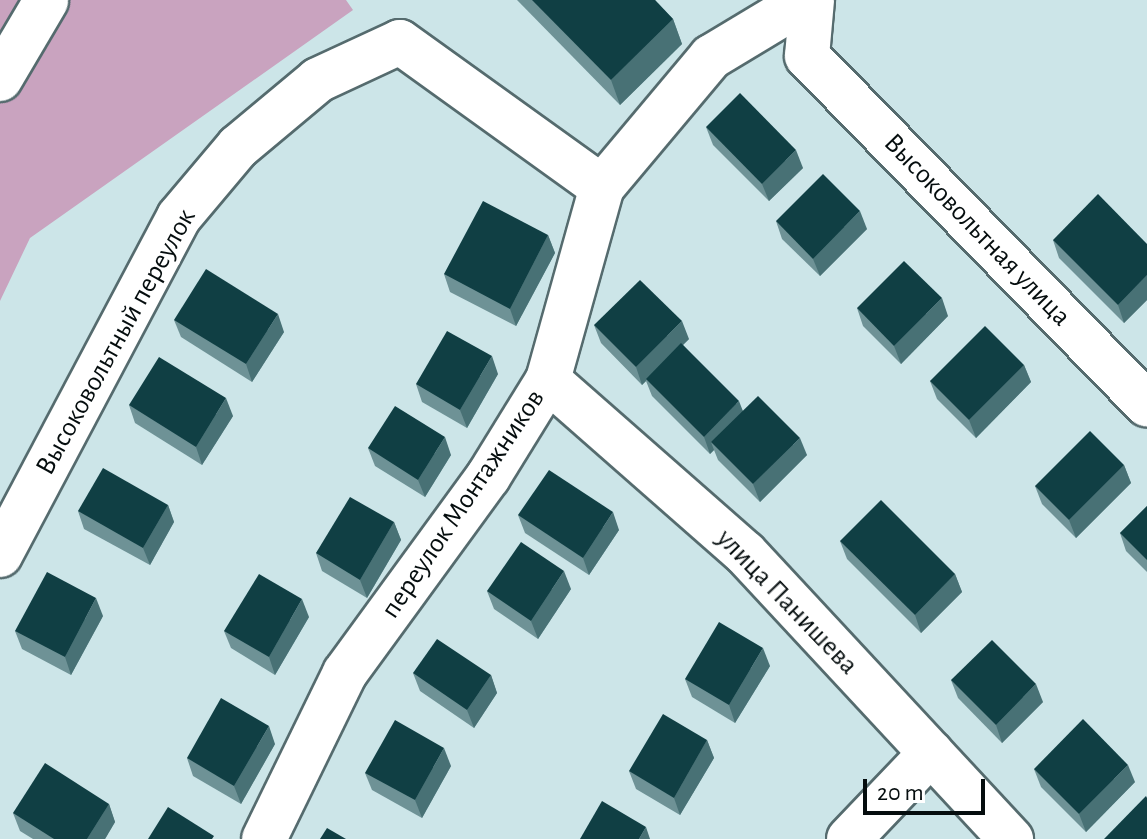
<!DOCTYPE html>
<html>
<head>
<meta charset="utf-8">
<style>
	body { margin:0 }
	#map { position:relative; width:1147px; height:839px; overflow:hidden; background:#cce5e8; font-family:"Alegreya Sans",sans-serif }
	div>[style] { position:absolute }
	.green>* { inset:0; background:#c9a3bf }
	.roads { filter:drop-shadow(2px 0 #556b6e) drop-shadow(-2px 0 #556b6e) drop-shadow(0 2px #556b6e) drop-shadow(0 -2px #556b6e) }
	.minor>* { height:44px; margin:-22px; padding:0 22px; transform-origin:22px; border-radius:22px; background:#fff }
	.wall>* { inset:0; background:#6e9296 }
	.shaded-wall>* { inset:0; background:#487175 }
	.building>* { inset:0; background:#103f44 }
	span { translate:-50% -50%; white-space:nowrap; text-align:center; line-height:1.15; -webkit-text-stroke:8px #fff; paint-order:stroke }
	.street-label { font-size:28px; color:#050d0e }
	.scale { position:absolute; left:863px; top:779px; width:122px; height:36px; box-sizing:border-box; border:4px solid #050d0e; border-top:0; padding-left:10px; font-size:24px; line-height:28px; white-space:nowrap; color:#050d0e; -webkit-text-stroke:6px #fff; paint-order:stroke }
</style>
</head>
<body>
<div id="map">
	<div class="green">
		<div style="clip-path:polygon(0 0,346px 0,353px 10px,30px 238px,0 301px)"></div>
	</div>
	<div class="roads">
		<div class="minor">
			<div style="left:812px;top:0;width:56px;rotate:95.1deg"></div>
			<div style="left:807px;top:56px;width:487px;rotate:45.7deg"></div>
			<div style="left:0;top:79px;width:91px;rotate:-59.5deg"></div>
			<div style="left:548px;top:380px;width:262px;rotate:41.3deg"></div>
			<div style="left:745px;top:553px;width:391px;rotate:47.1deg"></div>
			<div style="left:0;top:555px;width:382px;rotate:-62.1deg"></div>
			<div style="left:179px;top:217px;width:92px;rotate:-49.9deg"></div>
			<div style="left:238px;top:147px;width:104px;rotate:-39.9deg"></div>
			<div style="left:318px;top:80px;width:90px;rotate:-24.9deg"></div>
			<div style="left:400px;top:42px;width:249px;rotate:35.7deg"></div>
			<div style="left:264px;top:839px;width:185px;rotate:-64deg"></div>
			<div style="left:345px;top:673px;width:243px;rotate:-53.9deg"></div>
			<div style="left:488px;top:477px;width:114px;rotate:-58.3deg"></div>
			<div style="left:548px;top:380px;width:200px;rotate:-74.4deg"></div>
			<div style="left:602px;top:187px;width:170px;rotate:-50deg"></div>
			<div style="left:711px;top:57px;width:111px;rotate:-31deg"></div>
			<div style="left:849px;top:839px;width:119px;rotate:-46.4deg"></div>
		</div>
	</div>
	<div class="wall">
		<div style="clip-path:polygon(517px 0,655px 0,673px 19px,682px 44px,620px 105px)"></div>
		<div style="clip-path:polygon(706px 127px,803px 168px,769px 201px,713px 145px)"></div>
		<div style="clip-path:polygon(776px 221px,867px 229px,820px 276px,782px 239px)"></div>
		<div style="clip-path:polygon(548px 235px,555px 253px,516px 326px,450px 292px,444px 274px)"></div>
		<div style="clip-path:polygon(1053px 240px,1147px 244px,1147px 300px,1124px 323px,1059px 258px)"></div>
		<div style="clip-path:polygon(857px 308px,948px 316px,901px 364px,863px 326px)"></div>
		<div style="clip-path:polygon(174px 320px,284px 332px,252px 382px,181px 337px)"></div>
		<div style="clip-path:polygon(594px 325px,689px 339px,683px 345px,743px 411px,807px 455px,760px 502px,718px 460px,714px 450px,710px 454px,652px 396px,646px 381px,642px 385px,601px 343px)"></div>
		<div style="clip-path:polygon(1024px 365px,1031px 382px,976px 438px,937px 399px,930px 381px)"></div>
		<div style="clip-path:polygon(498px 374px,467px 428px,422px 402px,416px 384px)"></div>
		<div style="clip-path:polygon(129px 405px,233px 416px,202px 465px,135px 423px)"></div>
		<div style="clip-path:polygon(368px 448px,451px 455px,425px 497px,375px 466px)"></div>
		<div style="clip-path:polygon(1124px 465px,1131px 483px,1076px 538px,1042px 504px,1035px 486px)"></div>
		<div style="clip-path:polygon(168px 505px,174px 522px,150px 565px,84px 529px,78px 511px)"></div>
		<div style="clip-path:polygon(1147px 506px,1147px 572px,1126px 551px,1120px 533px)"></div>
		<div style="clip-path:polygon(518px 515px,619px 530px,589px 575px,525px 533px)"></div>
		<div style="clip-path:polygon(394px 522px,401px 540px,367px 598px,322px 571px,316px 553px)"></div>
		<div style="clip-path:polygon(840px 541px,955px 574px,962px 592px,921px 633px,847px 559px)"></div>
		<div style="clip-path:polygon(571px 589px,538px 639px,494px 609px,487px 591px)"></div>
		<div style="clip-path:polygon(103px 616px,71px 675px,22px 649px,15px 631px)"></div>
		<div style="clip-path:polygon(309px 617px,275px 675px,231px 648px,224px 631px)"></div>
		<div style="clip-path:polygon(770px 666px,735px 723px,692px 697px,685px 679px)"></div>
		<div style="clip-path:polygon(413px 673px,491px 675px,497px 693px,474px 728px,420px 691px)"></div>
		<div style="clip-path:polygon(951px 680px,1043px 702px,1002px 743px,958px 698px)"></div>
		<div style="clip-path:polygon(707px 740px,714px 758px,680px 815px,636px 789px,629px 771px)"></div>
		<div style="clip-path:polygon(275px 744px,241px 804px,193px 776px,187px 758px)"></div>
		<div style="clip-path:polygon(451px 766px,422px 818px,372px 790px,365px 773px)"></div>
		<div style="clip-path:polygon(1034px 769px,1135px 782px,1086px 832px,1041px 787px)"></div>
		<div style="clip-path:polygon(109px 804px,115px 822px,105px 839px,33px 839px,20px 831px,13px 813px)"></div>
	</div>
	<div class="shaded-wall">
		<div style="clip-path:polygon(673px 19px,682px 44px,620px 105px,611px 80px)"></div>
		<div style="clip-path:polygon(796px 150px,803px 168px,769px 201px,762px 184px)"></div>
		<div style="clip-path:polygon(860px 211px,867px 229px,820px 276px,813px 259px)"></div>
		<div style="clip-path:polygon(548px 235px,555px 253px,516px 326px,510px 309px)"></div>
		<div style="clip-path:polygon(1147px 275px,1147px 300px,1124px 323px,1118px 305px)"></div>
		<div style="clip-path:polygon(942px 298px,948px 316px,901px 364px,894px 346px)"></div>
		<div style="clip-path:polygon(278px 314px,284px 332px,252px 382px,246px 364px)"></div>
		<div style="clip-path:polygon(682px 321px,689px 339px,647px 380px,646px 379px,646px 381px,642px 385px,636px 367px)"></div>
		<div style="clip-path:polygon(492px 356px,498px 374px,467px 428px,460px 410px)"></div>
		<div style="clip-path:polygon(1024px 365px,1031px 382px,976px 438px,969px 420px)"></div>
		<div style="clip-path:polygon(226px 398px,233px 416px,202px 465px,196px 447px)"></div>
		<div style="clip-path:polygon(739px 401px,746px 419px,711px 442px,714px 450px,710px 454px,704px 437px)"></div>
		<div style="clip-path:polygon(445px 437px,451px 455px,425px 497px,418px 480px)"></div>
		<div style="clip-path:polygon(800px 438px,807px 455px,760px 502px,753px 484px)"></div>
		<div style="clip-path:polygon(1124px 465px,1131px 483px,1076px 538px,1069px 520px)"></div>
		<div style="clip-path:polygon(168px 505px,174px 522px,150px 565px,143px 548px)"></div>
		<div style="clip-path:polygon(613px 512px,619px 530px,589px 575px,583px 558px)"></div>
		<div style="clip-path:polygon(394px 522px,401px 540px,367px 598px,360px 580px)"></div>
		<div style="clip-path:polygon(564px 571px,571px 589px,538px 639px,531px 621px)"></div>
		<div style="clip-path:polygon(955px 574px,962px 592px,921px 633px,915px 615px)"></div>
		<div style="clip-path:polygon(96px 598px,103px 616px,71px 675px,65px 657px)"></div>
		<div style="clip-path:polygon(302px 599px,309px 617px,275px 675px,269px 657px)"></div>
		<div style="clip-path:polygon(763px 648px,770px 666px,735px 723px,729px 705px)"></div>
		<div style="clip-path:polygon(491px 675px,497px 693px,474px 728px,467px 710px)"></div>
		<div style="clip-path:polygon(1036px 684px,1043px 702px,1002px 743px,996px 725px)"></div>
		<div style="clip-path:polygon(269px 726px,275px 744px,241px 804px,234px 786px)"></div>
		<div style="clip-path:polygon(707px 740px,714px 758px,680px 815px,674px 798px)"></div>
		<div style="clip-path:polygon(444px 748px,451px 766px,422px 818px,415px 800px)"></div>
		<div style="clip-path:polygon(1128px 765px,1135px 782px,1086px 832px,1079px 814px)"></div>
		<div style="clip-path:polygon(109px 804px,115px 822px,105px 839px,87px 839px)"></div>
		<div style="clip-path:polygon(646px 827px,650px 839px,639px 839px)"></div>
	</div>
	<div class="building">
		<div style="clip-path:polygon(532px 0,655px 0,673px 19px,611px 80px)"></div>
		<div style="clip-path:polygon(740px 93px,796px 150px,762px 184px,706px 127px)"></div>
		<div style="clip-path:polygon(823px 174px,860px 211px,813px 259px,776px 221px)"></div>
		<div style="clip-path:polygon(1098px 194px,1147px 244px,1147px 275px,1118px 305px,1053px 240px)"></div>
		<div style="clip-path:polygon(483px 201px,548px 235px,510px 309px,444px 274px)"></div>
		<div style="clip-path:polygon(904px 261px,942px 298px,894px 346px,857px 308px)"></div>
		<div style="clip-path:polygon(206px 269px,278px 314px,246px 364px,174px 320px)"></div>
		<div style="clip-path:polygon(640px 280px,682px 321px,636px 367px,594px 325px)"></div>
		<div style="clip-path:polygon(985px 326px,1024px 365px,969px 420px,930px 381px)"></div>
		<div style="clip-path:polygon(447px 331px,492px 356px,460px 410px,416px 384px)"></div>
		<div style="clip-path:polygon(681px 343px,739px 401px,704px 437px,646px 379px)"></div>
		<div style="clip-path:polygon(159px 357px,226px 398px,196px 447px,129px 405px)"></div>
		<div style="clip-path:polygon(758px 396px,800px 438px,753px 484px,711px 442px)"></div>
		<div style="clip-path:polygon(395px 406px,445px 437px,418px 480px,368px 448px)"></div>
		<div style="clip-path:polygon(1090px 431px,1124px 465px,1069px 520px,1035px 486px)"></div>
		<div style="clip-path:polygon(103px 468px,168px 505px,143px 548px,78px 511px)"></div>
		<div style="clip-path:polygon(549px 470px,613px 512px,583px 558px,518px 515px)"></div>
		<div style="clip-path:polygon(350px 497px,394px 522px,360px 580px,316px 553px)"></div>
		<div style="clip-path:polygon(881px 500px,955px 574px,915px 615px,840px 541px)"></div>
		<div style="clip-path:polygon(1147px 506px,1147px 560px,1120px 533px)"></div>
		<div style="clip-path:polygon(521px 542px,564px 571px,531px 621px,487px 591px)"></div>
		<div style="clip-path:polygon(47px 572px,96px 598px,65px 657px,15px 631px)"></div>
		<div style="clip-path:polygon(259px 574px,302px 599px,269px 657px,224px 631px)"></div>
		<div style="clip-path:polygon(719px 622px,763px 648px,729px 705px,685px 679px)"></div>
		<div style="clip-path:polygon(437px 639px,491px 675px,467px 710px,413px 673px)"></div>
		<div style="clip-path:polygon(992px 640px,1036px 684px,996px 725px,951px 680px)"></div>
		<div style="clip-path:polygon(221px 698px,269px 726px,234px 786px,187px 758px)"></div>
		<div style="clip-path:polygon(663px 714px,707px 740px,674px 798px,629px 771px)"></div>
		<div style="clip-path:polygon(1083px 719px,1128px 765px,1079px 814px,1034px 769px)"></div>
		<div style="clip-path:polygon(395px 720px,444px 748px,415px 800px,365px 773px)"></div>
		<div style="clip-path:polygon(45px 763px,109px 804px,87px 839px,54px 839px,13px 813px)"></div>
		<div style="clip-path:polygon(1146px 796px,1147px 798px,1147px 839px,1104px 839px)"></div>
		<div style="clip-path:polygon(602px 801px,646px 827px,639px 839px,580px 839px)"></div>
		<div style="clip-path:polygon(168px 807px,214px 836px,212px 839px,148px 839px)"></div>
		<div style="clip-path:polygon(327px 828px,346px 839px,320px 839px)"></div>
	</div>
	<div class="street-label">
		<span style="left:977px;top:230px;rotate:46deg">Высоковольтная улица</span>
		<span style="left:116px;top:342px;rotate:-61deg">Высоковольтный переулок</span>
		<span style="left:463px;top:504px;rotate:-56deg">переулок Монтажников</span>
		<span style="left:787px;top:602px;rotate:46deg">улица Панишева</span>
	</div>
	<div class="scale">20 m</div>
</div>
</body>
</html>
